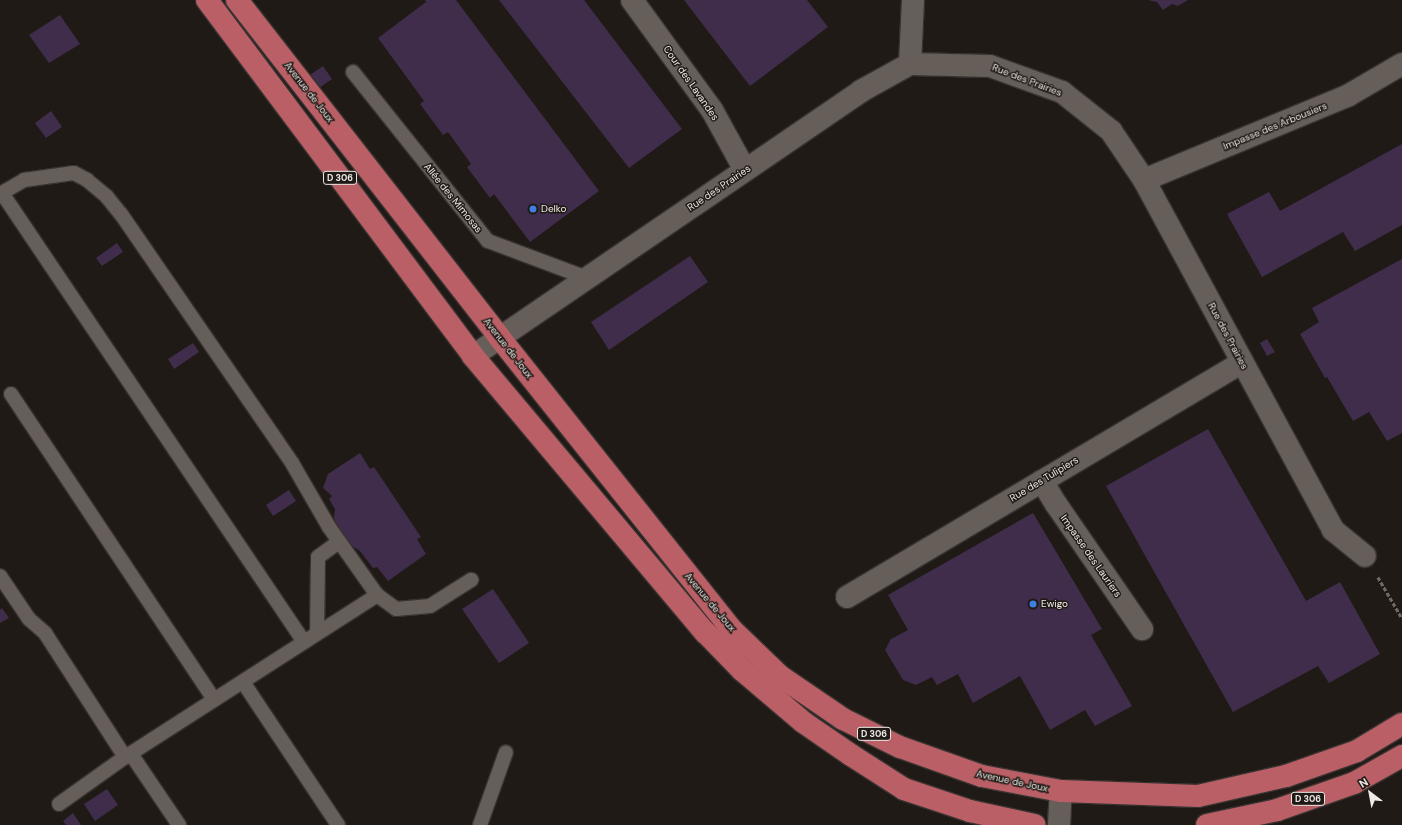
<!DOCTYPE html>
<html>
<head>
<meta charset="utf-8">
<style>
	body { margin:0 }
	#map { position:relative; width:1402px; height:825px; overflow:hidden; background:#201a16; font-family:"DM Sans",sans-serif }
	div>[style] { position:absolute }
	.building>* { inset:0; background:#3f2d4b }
	.path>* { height:2.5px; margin-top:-1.25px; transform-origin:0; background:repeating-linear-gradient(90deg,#6f6a66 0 4px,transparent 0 6px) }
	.roads { filter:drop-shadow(1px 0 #383331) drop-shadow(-1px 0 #383331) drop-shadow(0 1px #383331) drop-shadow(0 -1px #383331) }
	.service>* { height:14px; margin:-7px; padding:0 7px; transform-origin:7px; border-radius:7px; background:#665e59 }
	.minor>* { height:22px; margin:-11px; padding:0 11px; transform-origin:11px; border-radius:11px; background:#665e59 }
	.primary>* { height:22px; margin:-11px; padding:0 11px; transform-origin:11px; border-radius:11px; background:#b95f65 }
	.dots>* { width:11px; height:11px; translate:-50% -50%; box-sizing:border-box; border:2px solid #201a16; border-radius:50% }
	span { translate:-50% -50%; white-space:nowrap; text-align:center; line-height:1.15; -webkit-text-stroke:3px #201a16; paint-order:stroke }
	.shield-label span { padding:1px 3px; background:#201a16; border:1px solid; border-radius:3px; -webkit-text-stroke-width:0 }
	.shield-label { font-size:9px; color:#efeae8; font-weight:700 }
	.street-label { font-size:10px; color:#efeae8 }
	.poi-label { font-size:10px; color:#efeae8 }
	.left { translate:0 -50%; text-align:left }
	.north { position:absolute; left:1350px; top:773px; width:40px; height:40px; -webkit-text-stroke:3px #201a16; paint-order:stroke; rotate:328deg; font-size:11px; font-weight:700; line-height:16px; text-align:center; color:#efeae8 }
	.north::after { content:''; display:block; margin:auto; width:14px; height:18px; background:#efeae8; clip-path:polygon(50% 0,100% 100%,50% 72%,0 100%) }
</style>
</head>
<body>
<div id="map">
	<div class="building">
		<div style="clip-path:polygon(425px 0,456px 0,599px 191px,530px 242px,494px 194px,490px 198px,467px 167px,471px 164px,448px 132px,443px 135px,420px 104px,424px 101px,378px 38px,426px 2px)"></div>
		<div style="clip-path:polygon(499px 0,584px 0,682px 129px,629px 168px)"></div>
		<div style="clip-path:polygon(684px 0,807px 0,828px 27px,750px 86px)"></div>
		<div style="clip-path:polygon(1148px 0,1188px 0,1178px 6px,1172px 4px,1163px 10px,1157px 2px)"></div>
		<div style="clip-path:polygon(60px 15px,80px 44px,49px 63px,29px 35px)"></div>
		<div style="clip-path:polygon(323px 66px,332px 79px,319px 88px,310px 75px)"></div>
		<div style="clip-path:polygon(51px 111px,62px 127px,46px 138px,35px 123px)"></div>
		<div style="clip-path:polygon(1402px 144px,1402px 225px,1355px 251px,1343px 232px,1262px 277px,1227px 214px,1269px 192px,1280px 211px)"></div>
		<div style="clip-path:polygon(117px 243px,123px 252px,102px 266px,96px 258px)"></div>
		<div style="clip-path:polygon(690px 256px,708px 282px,609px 350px,591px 322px)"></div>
		<div style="clip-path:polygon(1402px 259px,1402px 433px,1387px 441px,1369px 412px,1353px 421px,1327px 377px,1325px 378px,1300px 334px,1319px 322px,1312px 308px)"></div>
		<div style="clip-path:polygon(1267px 339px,1275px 352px,1267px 356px,1260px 343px)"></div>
		<div style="clip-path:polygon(193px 343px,199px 352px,174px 369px,168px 359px)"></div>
		<div style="clip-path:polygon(1208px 429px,1306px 601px,1340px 582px,1380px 654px,1329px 683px,1318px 666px,1233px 712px,1106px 486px)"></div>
		<div style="clip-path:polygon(360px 453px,370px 469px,374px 467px,421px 537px,417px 539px,426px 554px,388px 581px,377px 567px,373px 568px,360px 551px,351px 545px,340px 533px,334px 518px,335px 509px,329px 499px,332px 496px,323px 488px,328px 474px)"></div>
		<div style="clip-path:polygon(289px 490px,296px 501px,273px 516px,266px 505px)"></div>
		<div style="clip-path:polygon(1033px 513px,1102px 629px,1091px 635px,1132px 706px,1095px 726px,1085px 710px,1050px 730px,1020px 676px,973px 703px,958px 674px,937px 685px,932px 677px,916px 685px,903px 680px,885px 650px,891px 639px,908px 630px,888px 595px)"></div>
		<div style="clip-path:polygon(493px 589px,529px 643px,499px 663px,462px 609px)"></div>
		<div style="clip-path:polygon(2px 608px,9px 618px,0 623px,0 610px)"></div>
		<div style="clip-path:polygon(107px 789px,118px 805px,95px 821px,84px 804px)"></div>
		<div style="clip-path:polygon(73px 813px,81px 825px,66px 825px,63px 821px)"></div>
	</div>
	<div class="path">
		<div style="left:1378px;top:577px;width:48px;rotate:59.7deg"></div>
	</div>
	<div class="roads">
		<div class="service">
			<div style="left:353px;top:72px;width:216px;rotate:51.4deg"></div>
			<div style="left:488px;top:241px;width:106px;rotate:20.5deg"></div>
			<div style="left:2px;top:193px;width:541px;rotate:56.07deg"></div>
			<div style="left:0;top:194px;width:28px;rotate:-30deg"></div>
			<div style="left:24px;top:180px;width:50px;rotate:-8deg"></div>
			<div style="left:74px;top:173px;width:15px;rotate:28deg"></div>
			<div style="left:87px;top:180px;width:26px;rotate:40deg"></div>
			<div style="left:107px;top:197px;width:22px;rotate:51deg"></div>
			<div style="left:121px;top:214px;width:302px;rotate:55.5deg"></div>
			<div style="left:292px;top:463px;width:74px;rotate:60deg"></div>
			<div style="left:329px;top:527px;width:83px;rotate:54.8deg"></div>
			<div style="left:377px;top:595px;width:24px;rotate:36deg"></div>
			<div style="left:396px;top:609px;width:34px;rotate:-5deg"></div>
			<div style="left:430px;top:606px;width:49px;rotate:-32.4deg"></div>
			<div style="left:11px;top:394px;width:367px;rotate:56.4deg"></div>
			<div style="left:0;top:576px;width:52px;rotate:56deg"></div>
			<div style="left:29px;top:619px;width:21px;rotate:41deg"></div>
			<div style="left:45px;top:633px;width:148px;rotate:57.2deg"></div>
			<div style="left:317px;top:633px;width:76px;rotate:-89.2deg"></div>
			<div style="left:318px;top:557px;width:26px;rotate:-36deg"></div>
			<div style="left:243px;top:682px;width:172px;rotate:56.4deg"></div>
			<div style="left:131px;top:754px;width:86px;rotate:55.9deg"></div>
			<div style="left:59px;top:804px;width:81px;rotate:-35.5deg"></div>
			<div style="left:125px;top:757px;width:300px;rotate:-32.7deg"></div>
			<div style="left:480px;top:825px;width:77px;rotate:-70.4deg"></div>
		</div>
		<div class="minor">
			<div style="left:632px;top:0;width:136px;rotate:54deg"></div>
			<div style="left:712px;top:110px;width:68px;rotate:61.2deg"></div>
			<div style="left:910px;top:64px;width:64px;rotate:-87.3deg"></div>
			<div style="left:1144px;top:180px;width:222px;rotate:-22.5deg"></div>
			<div style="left:1349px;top:95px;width:61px;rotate:-30.3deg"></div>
			<div style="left:473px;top:356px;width:470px;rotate:-34.3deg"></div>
			<div style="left:861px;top:91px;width:56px;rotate:-28.9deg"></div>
			<div style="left:910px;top:64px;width:80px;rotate:1.4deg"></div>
			<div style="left:990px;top:66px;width:77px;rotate:19.9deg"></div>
			<div style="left:1062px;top:92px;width:63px;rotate:38.5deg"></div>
			<div style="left:1111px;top:131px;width:59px;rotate:56deg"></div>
			<div style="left:1144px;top:180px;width:398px;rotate:61.6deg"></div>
			<div style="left:1333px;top:530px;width:41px;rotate:39.1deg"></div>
			<div style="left:1042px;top:481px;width:27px;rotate:59deg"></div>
			<div style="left:1056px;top:504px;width:152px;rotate:55.5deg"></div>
			<div style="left:847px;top:597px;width:460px;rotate:-30.7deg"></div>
			<div style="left:1059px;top:825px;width:34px;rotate:-87deg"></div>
		</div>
		<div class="primary">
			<div style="left:207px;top:0;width:444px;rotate:53.2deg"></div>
			<div style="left:473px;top:356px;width:361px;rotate:50deg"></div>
			<div style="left:705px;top:632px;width:53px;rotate:45.8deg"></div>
			<div style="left:742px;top:670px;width:80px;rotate:40.4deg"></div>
			<div style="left:803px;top:722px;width:58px;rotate:34.5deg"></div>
			<div style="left:851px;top:755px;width:63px;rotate:32.7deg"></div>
			<div style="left:904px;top:789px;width:70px;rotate:18.4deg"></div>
			<div style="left:970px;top:811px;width:66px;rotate:12.3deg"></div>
			<div style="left:237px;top:0;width:427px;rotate:52.1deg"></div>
			<div style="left:499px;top:337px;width:373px;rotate:51.5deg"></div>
			<div style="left:731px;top:629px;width:68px;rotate:43.8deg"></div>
			<div style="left:780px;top:676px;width:76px;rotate:34.3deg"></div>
			<div style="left:843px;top:719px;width:64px;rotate:26.2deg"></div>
			<div style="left:900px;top:747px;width:87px;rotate:19.5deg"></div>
			<div style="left:982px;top:776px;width:80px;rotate:10.8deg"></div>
			<div style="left:1061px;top:791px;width:137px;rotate:2.1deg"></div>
			<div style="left:1198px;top:796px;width:90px;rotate:-12.8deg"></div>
			<div style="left:1286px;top:776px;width:75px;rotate:-19.4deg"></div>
			<div style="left:1357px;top:751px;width:52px;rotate:-31deg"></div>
			<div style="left:1207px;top:825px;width:72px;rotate:-12.1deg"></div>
			<div style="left:1277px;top:810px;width:82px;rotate:-19.3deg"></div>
			<div style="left:1354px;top:783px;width:55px;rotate:-29.4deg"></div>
		</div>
	</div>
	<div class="dots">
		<div style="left:533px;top:209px;background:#3f7fe0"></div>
		<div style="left:1033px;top:604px;background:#3f7fe0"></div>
	</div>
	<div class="shield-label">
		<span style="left:340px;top:178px">D 306</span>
		<span style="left:874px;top:734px">D 306</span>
		<span style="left:1308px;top:799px">D 306</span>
	</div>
	<div class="street-label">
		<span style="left:1027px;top:80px;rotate:21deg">Rue des Prairies</span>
		<span style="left:691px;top:83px;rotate:55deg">Cour des Lavandes</span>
		<span style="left:309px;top:92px;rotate:52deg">Avenue de Joux</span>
		<span style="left:1275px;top:126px;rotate:-22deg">Impasse des Arbousiers</span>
		<span style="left:719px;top:188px;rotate:-34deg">Rue des Prairies</span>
		<span style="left:453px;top:198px;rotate:51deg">Allée des Mimosas</span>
		<span style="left:1228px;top:336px;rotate:62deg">Rue des Prairies</span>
		<span style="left:508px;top:348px;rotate:52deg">Avenue de Joux</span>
		<span style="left:1044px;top:479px;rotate:-31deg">Rue des Tulipiers</span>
		<span style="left:1091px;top:556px;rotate:55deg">Impasse des Lauriers</span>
		<span style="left:710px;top:602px;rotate:50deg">Avenue de Joux</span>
		<span style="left:1012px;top:781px;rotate:12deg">Avenue de Joux</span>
	</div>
	<div class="poi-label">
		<span class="left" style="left:541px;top:209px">Delko</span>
		<span class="left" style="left:1041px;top:604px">Ewigo</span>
	</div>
	<div class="north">N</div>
</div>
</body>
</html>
